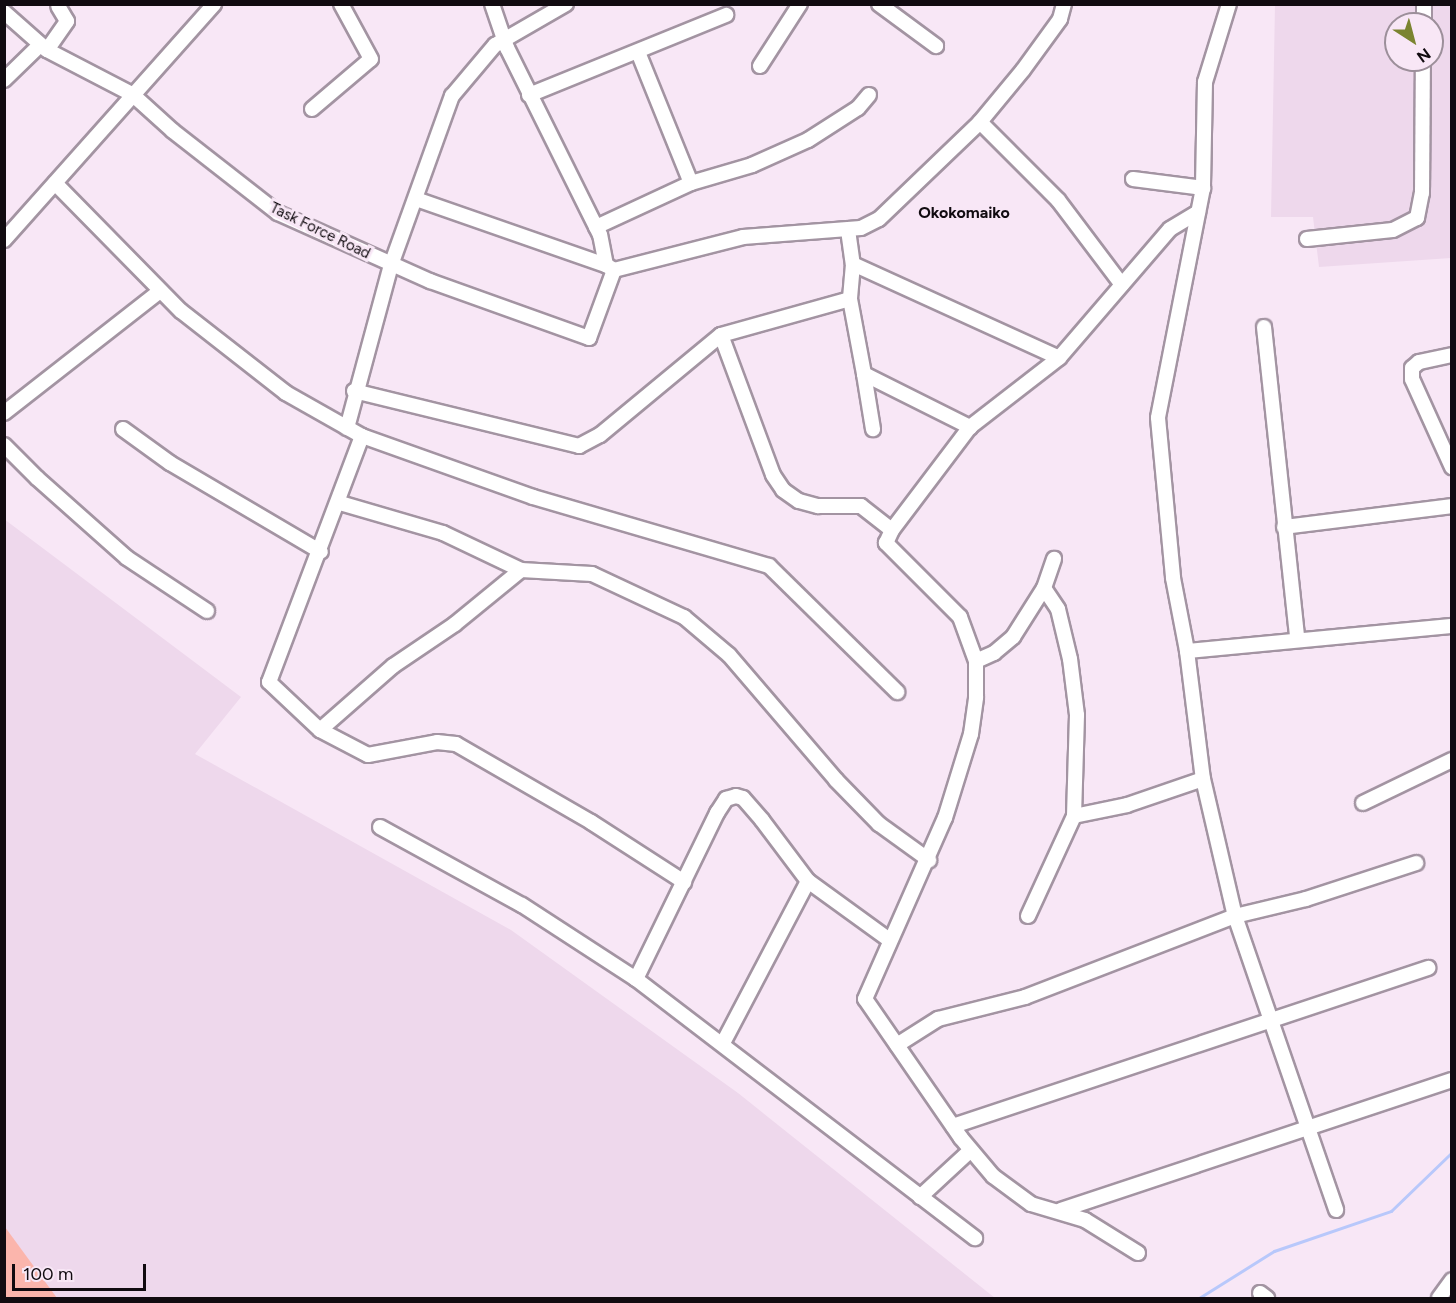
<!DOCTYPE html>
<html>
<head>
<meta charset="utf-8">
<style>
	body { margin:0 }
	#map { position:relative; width:1456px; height:1303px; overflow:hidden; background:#f8e7f6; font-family:Figtree,sans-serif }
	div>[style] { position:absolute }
	.built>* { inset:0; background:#eed8ec }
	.green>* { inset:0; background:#fbb5ac }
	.stream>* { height:3px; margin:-1.5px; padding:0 1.5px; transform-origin:1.5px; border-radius:1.5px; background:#b8c8fb }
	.roads { filter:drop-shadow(2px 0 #a394a2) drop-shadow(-2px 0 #a394a2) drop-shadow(0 2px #a394a2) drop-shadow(0 -2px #a394a2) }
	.minor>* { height:14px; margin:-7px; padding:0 7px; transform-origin:7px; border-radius:7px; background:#fff }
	span { translate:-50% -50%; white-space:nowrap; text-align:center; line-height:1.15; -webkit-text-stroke:6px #f8e7f6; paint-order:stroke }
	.street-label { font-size:15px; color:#110b10 }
	.neighbourhood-label { font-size:16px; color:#110b10; font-weight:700 }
	.frame { position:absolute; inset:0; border:6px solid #110b10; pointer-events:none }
	.north { position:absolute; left:1384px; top:12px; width:60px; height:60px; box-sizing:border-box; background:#f8e7f6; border:2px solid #9c8f9a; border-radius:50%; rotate:144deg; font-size:16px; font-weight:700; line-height:24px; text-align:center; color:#110b10 }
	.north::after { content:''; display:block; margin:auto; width:21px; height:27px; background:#7b8430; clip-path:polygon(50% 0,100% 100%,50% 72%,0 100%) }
	.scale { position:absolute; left:12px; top:1264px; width:134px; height:27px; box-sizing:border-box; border:3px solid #110b10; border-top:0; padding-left:8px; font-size:18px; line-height:21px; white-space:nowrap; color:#110b10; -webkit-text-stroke:4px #f8e7f6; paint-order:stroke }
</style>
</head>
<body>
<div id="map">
	<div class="built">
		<div style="clip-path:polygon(evenodd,1275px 5px,1451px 5px,1451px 258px,1319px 267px,1313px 217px,1271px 217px,1275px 5px,1396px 24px,1432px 24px,1432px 60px,1396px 60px,1396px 24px)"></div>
		<div style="clip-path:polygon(4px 519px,241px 697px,195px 754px,511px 930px,738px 1093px,995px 1298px,5px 1298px)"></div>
	</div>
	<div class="green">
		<div style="clip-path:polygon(4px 1227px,5px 1227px,57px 1298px,5px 1298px)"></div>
	</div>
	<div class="stream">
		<div style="left:1199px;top:1298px;width:89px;rotate:-32.1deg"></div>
		<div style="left:1274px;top:1251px;width:124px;rotate:-18.9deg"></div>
		<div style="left:1391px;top:1211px;width:85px;rotate:-44deg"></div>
	</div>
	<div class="roads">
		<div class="minor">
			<div style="left:879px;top:4px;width:71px;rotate:36.4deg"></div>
			<div style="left:1229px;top:4px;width:82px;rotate:107.1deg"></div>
			<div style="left:1205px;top:82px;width:106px;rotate:91.1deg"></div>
			<div style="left:1203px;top:188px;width:234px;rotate:101.1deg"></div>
			<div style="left:1158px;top:418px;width:161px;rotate:84.6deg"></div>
			<div style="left:1173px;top:578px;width:74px;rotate:79.1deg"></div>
			<div style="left:1187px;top:651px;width:129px;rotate:82.9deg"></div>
			<div style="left:1203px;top:779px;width:141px;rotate:76.9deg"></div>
			<div style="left:1235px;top:916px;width:311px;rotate:71deg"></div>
			<div style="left:4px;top:12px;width:57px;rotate:41.5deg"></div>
			<div style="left:47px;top:50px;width:96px;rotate:27.4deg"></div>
			<div style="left:132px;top:94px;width:55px;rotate:42.1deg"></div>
			<div style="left:173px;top:131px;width:133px;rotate:38deg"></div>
			<div style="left:278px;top:213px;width:167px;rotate:24.1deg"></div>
			<div style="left:430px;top:281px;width:169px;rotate:19.7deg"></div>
			<div style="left:589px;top:338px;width:72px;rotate:-69.8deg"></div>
			<div style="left:614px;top:270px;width:9px;rotate:-148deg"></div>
			<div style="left:606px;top:265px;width:31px;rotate:-101deg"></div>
			<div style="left:600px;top:235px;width:209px;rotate:-116.4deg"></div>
			<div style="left:507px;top:48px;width:46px;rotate:-108.8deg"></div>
			<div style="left:1424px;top:24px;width:20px;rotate:-90deg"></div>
			<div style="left:47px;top:50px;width:35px;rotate:-55deg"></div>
			<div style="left:67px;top:21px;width:17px;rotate:-121deg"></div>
			<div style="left:638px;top:52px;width:141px;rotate:68deg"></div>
			<div style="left:760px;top:66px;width:74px;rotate:-57.2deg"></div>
			<div style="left:4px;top:80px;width:50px;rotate:-44.2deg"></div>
			<div style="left:529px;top:95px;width:213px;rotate:-22.1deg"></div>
			<div style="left:312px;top:109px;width:77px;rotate:-40.3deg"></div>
			<div style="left:371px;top:59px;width:63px;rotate:-118.6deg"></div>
			<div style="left:980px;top:122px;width:110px;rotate:45deg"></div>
			<div style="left:1058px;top:200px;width:106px;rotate:53deg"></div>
			<div style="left:1133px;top:179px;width:71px;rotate:7.3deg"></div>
			<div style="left:55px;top:183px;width:180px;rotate:45.5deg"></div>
			<div style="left:181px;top:311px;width:133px;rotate:38deg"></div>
			<div style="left:286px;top:393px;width:87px;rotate:29.5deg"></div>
			<div style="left:362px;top:436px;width:182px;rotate:19.6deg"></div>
			<div style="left:533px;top:497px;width:246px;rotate:16.3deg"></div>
			<div style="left:769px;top:566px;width:180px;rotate:44.5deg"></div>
			<div style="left:416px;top:199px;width:201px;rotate:19.2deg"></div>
			<div style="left:596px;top:227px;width:105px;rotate:-24.9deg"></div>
			<div style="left:691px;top:183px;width:64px;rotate:-16.4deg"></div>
			<div style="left:752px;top:165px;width:61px;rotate:-24.1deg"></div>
			<div style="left:808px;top:140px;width:59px;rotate:-32.6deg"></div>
			<div style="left:858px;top:108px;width:17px;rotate:-50deg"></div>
			<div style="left:848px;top:230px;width:34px;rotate:82deg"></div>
			<div style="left:853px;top:264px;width:35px;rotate:95deg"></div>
			<div style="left:850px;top:299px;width:76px;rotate:79.4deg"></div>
			<div style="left:864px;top:374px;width:119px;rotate:26.6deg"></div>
			<div style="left:1307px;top:239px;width:86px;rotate:-6deg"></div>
			<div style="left:1393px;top:230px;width:27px;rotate:-27deg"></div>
			<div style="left:1417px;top:218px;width:25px;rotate:-79deg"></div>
			<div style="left:1422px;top:193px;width:133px;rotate:-89.6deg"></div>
			<div style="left:4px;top:240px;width:316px;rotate:-48.3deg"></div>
			<div style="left:853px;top:264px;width:226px;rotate:24.5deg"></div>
			<div style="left:614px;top:270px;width:133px;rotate:-14.3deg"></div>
			<div style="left:743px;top:237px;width:118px;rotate:-4.4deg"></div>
			<div style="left:861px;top:228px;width:20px;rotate:-27deg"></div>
			<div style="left:879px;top:219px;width:140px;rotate:-43.8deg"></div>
			<div style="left:980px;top:122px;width:67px;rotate:-50.4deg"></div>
			<div style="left:1023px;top:70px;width:63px;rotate:-54deg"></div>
			<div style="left:1060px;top:19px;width:16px;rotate:-75deg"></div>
			<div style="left:1264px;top:327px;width:313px;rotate:83.9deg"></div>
			<div style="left:721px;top:335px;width:149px;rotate:69.6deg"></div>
			<div style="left:773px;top:475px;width:18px;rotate:56deg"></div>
			<div style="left:783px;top:490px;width:19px;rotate:35deg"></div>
			<div style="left:799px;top:501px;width:20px;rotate:15deg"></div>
			<div style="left:818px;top:506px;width:43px"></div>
			<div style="left:861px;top:506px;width:39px;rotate:38deg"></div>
			<div style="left:1452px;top:355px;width:34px;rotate:168deg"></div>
			<div style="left:1419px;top:362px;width:9px;rotate:139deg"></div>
			<div style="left:1412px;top:368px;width:11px;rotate:90deg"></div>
			<div style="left:1412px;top:379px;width:97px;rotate:65.6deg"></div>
			<div style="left:864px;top:374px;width:56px;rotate:80.7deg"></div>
			<div style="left:354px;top:391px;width:232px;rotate:13.7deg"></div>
			<div style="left:579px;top:446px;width:24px;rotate:-28deg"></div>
			<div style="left:600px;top:435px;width:157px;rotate:-39.6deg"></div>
			<div style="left:721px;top:335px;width:134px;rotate:-15.6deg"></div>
			<div style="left:4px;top:413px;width:198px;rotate:-38deg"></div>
			<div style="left:347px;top:428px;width:169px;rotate:-74.9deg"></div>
			<div style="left:391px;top:265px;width:180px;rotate:-70.2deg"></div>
			<div style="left:452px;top:96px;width:67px;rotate:-49.9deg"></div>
			<div style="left:495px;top:45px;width:82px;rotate:-30deg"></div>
			<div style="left:123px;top:429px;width:58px;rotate:35.9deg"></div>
			<div style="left:170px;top:463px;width:175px;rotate:30.5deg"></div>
			<div style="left:362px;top:436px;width:263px;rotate:110.7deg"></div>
			<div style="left:269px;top:682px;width:70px;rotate:43.3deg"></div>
			<div style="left:320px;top:730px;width:54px;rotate:27.5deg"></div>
			<div style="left:368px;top:755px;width:70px;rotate:-10.7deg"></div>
			<div style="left:437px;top:742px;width:19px;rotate:6deg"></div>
			<div style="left:456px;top:744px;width:156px;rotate:30deg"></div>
			<div style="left:591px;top:822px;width:111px;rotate:32.8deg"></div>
			<div style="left:4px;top:445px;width:47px;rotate:45deg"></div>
			<div style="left:37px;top:478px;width:120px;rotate:41.6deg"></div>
			<div style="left:127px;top:558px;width:96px;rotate:33.5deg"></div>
			<div style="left:340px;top:503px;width:107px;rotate:16.2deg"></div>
			<div style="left:443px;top:533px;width:86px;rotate:25.4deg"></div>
			<div style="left:521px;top:570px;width:71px;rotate:3.2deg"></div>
			<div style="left:592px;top:574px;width:102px;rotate:25.1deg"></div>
			<div style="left:684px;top:617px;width:59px;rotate:40.2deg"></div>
			<div style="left:729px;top:655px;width:165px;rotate:49.4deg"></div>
			<div style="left:836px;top:780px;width:62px;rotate:45.7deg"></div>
			<div style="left:879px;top:824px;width:62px;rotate:35.8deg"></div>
			<div style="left:1284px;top:527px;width:169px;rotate:-7.1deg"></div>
			<div style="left:1187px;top:651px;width:266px;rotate:-5.4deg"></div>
			<div style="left:976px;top:661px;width:20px;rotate:-24deg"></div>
			<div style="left:994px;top:653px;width:25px;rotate:-40deg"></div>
			<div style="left:1013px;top:637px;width:58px;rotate:-57.7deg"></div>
			<div style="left:320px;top:730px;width:97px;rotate:-41.2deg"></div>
			<div style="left:393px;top:666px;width:75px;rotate:-34.1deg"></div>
			<div style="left:455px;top:624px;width:85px;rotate:-39.3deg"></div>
			<div style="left:1363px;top:803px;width:99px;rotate:-25.8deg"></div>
			<div style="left:1074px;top:816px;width:54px;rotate:-11.7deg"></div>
			<div style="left:1127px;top:805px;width:80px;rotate:-18.9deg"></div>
			<div style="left:380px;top:827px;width:162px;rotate:28.8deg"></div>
			<div style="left:522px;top:905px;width:136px;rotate:33deg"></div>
			<div style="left:636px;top:979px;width:427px;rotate:37.4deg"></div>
			<div style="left:1028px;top:916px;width:110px;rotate:-65.3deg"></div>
			<div style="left:1074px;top:816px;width:101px;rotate:-88.3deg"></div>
			<div style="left:1077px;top:715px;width:56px;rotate:-97.1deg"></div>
			<div style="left:1070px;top:659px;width:51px;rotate:-103.5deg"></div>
			<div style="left:1058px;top:609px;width:25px;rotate:-124deg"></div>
			<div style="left:1044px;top:588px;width:31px;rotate:-71deg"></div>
			<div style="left:636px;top:979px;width:185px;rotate:-64deg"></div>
			<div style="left:717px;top:813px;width:17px;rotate:-57deg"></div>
			<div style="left:726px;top:799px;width:10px;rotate:-17deg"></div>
			<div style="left:736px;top:796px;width:7px;rotate:16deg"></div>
			<div style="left:743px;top:798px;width:29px;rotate:49deg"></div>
			<div style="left:762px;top:820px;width:76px;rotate:53deg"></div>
			<div style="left:808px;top:881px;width:99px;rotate:35.9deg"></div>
			<div style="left:723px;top:1043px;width:183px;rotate:-62.3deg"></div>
			<div style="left:897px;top:1045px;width:49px;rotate:-32.4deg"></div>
			<div style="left:938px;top:1019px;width:90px;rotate:-14.2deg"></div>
			<div style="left:1025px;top:997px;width:225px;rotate:-21.1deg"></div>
			<div style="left:1235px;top:916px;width:73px;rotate:-13.5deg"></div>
			<div style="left:1306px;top:899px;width:116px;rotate:-18.1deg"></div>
			<div style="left:953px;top:1126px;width:501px;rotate:-18.4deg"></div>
			<div style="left:920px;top:1197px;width:69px;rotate:-42.7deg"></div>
			<div style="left:1061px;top:1210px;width:412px;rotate:-18.4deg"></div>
			<div style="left:1138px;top:1253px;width:62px;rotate:-148.1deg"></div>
			<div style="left:1085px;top:1220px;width:56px;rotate:-163.5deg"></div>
			<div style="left:1031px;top:1204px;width:47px;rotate:-143.6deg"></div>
			<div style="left:993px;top:1176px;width:50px;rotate:-130.1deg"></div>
			<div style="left:961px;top:1138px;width:169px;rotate:-124.6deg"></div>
			<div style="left:865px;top:999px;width:198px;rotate:-66.2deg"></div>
			<div style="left:945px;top:818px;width:88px;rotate:-72.8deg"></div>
			<div style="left:971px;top:734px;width:37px;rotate:-82deg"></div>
			<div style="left:976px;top:697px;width:36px;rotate:-90deg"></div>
			<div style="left:976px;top:661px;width:47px;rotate:-110deg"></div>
			<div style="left:960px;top:617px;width:105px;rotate:-135deg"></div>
			<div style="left:886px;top:543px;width:14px;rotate:-65deg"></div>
			<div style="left:892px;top:530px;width:129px;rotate:-52.9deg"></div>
			<div style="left:970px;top:427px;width:113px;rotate:-37.8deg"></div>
			<div style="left:1059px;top:358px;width:170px;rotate:-49.3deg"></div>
			<div style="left:1170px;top:229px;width:33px;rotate:-31deg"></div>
			<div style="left:1260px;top:1293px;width:9px;rotate:36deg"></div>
			<div style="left:1439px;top:1298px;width:22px;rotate:-54deg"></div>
		</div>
	</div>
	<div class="street-label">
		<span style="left:320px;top:231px;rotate:26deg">Task Force Road</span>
	</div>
	<div class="neighbourhood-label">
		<span style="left:964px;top:213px">Okokomaiko</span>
	</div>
	<div class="frame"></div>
	<div class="north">N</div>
	<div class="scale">100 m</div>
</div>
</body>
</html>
